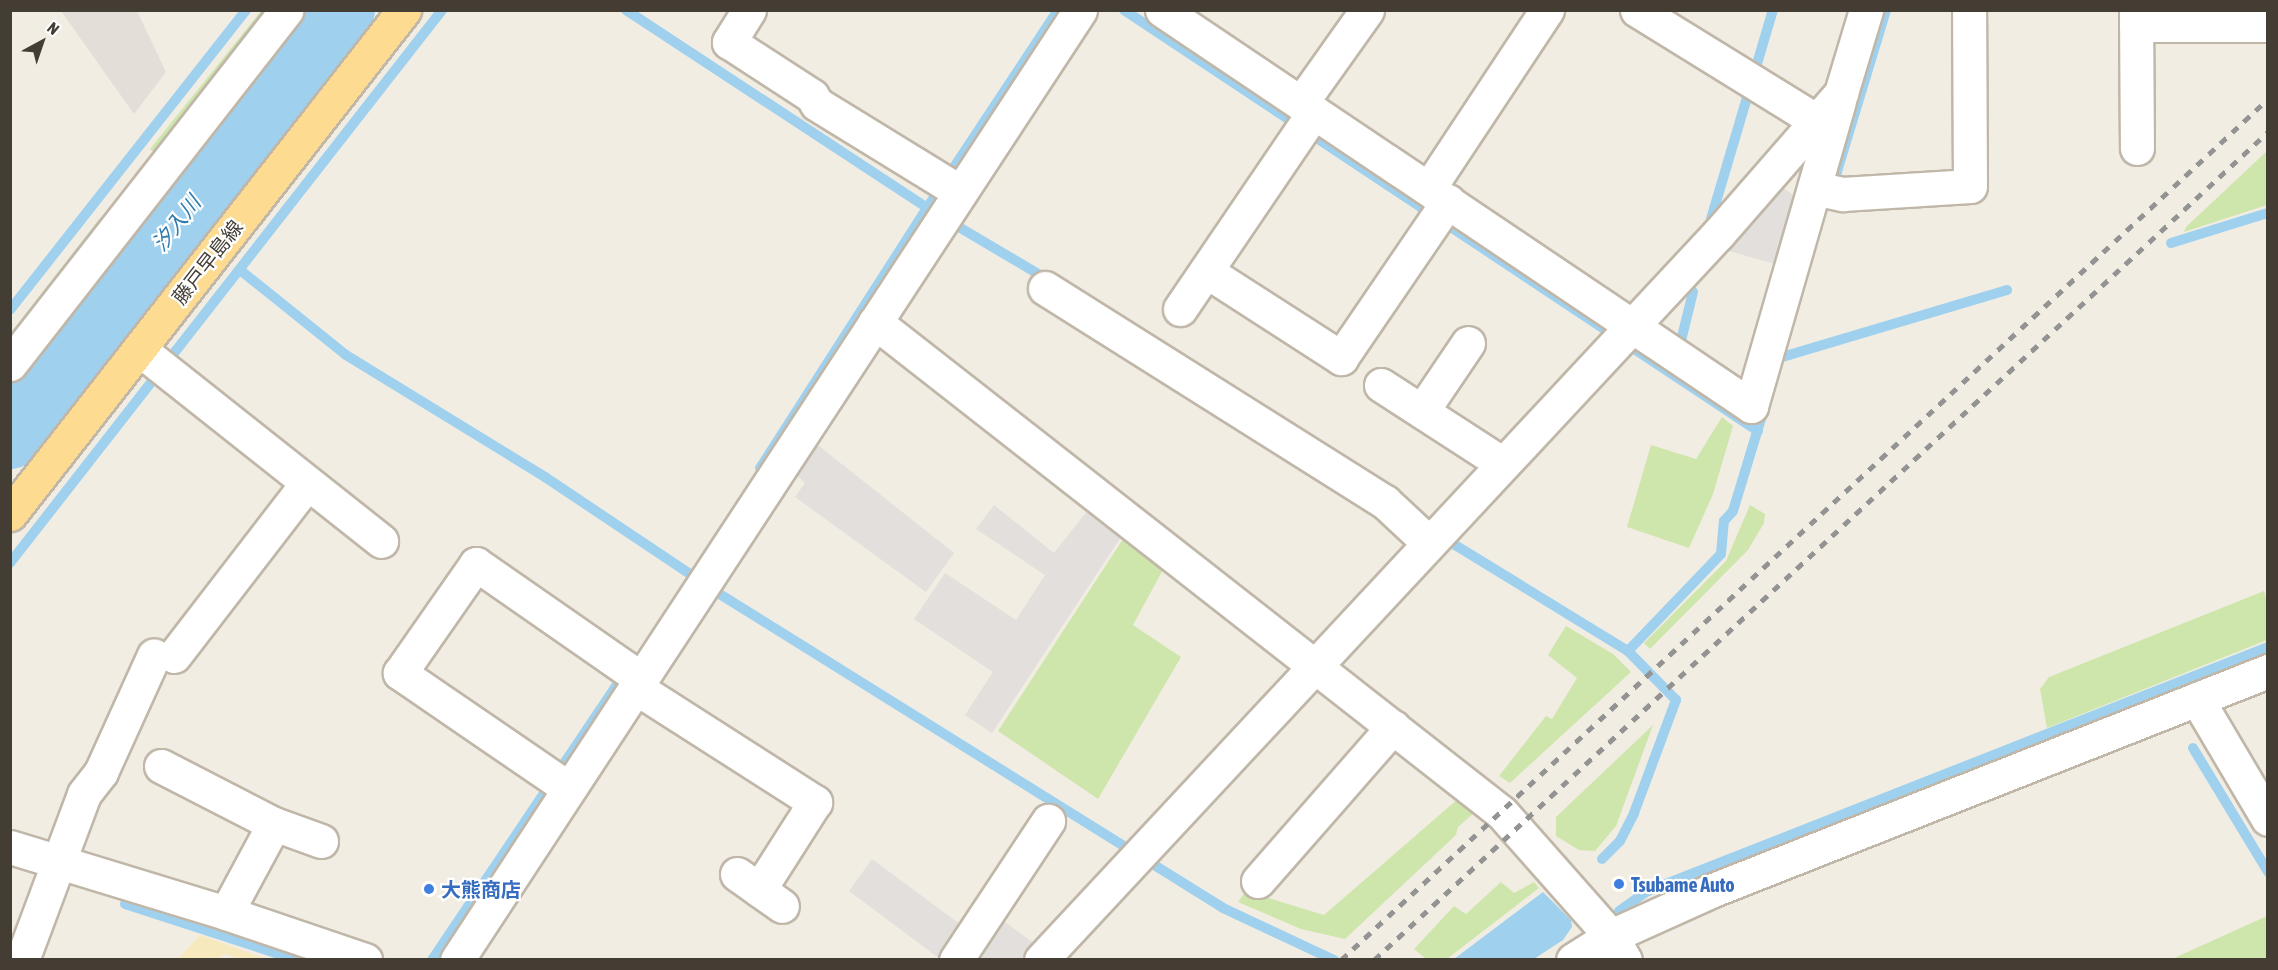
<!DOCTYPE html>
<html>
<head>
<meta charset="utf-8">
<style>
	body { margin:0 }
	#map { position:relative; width:2278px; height:970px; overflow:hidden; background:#f2ede3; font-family:"Asap Condensed","Noto Sans JP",sans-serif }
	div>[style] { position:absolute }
	.industrial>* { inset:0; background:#e3ded8 }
	.green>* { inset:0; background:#cee6ac }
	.sand>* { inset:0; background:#f7e9be }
	.parking>* { inset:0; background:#e2dfdc }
	.water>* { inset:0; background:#9fd1ef }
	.stream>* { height:10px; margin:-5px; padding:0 5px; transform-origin:5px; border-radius:5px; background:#9fd1ef }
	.river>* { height:66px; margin:-33px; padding:0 33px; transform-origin:33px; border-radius:33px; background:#9fd1ef }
	.roads { filter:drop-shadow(2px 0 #c0b7a9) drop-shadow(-2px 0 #c0b7a9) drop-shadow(0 2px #c0b7a9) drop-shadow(0 -2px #c0b7a9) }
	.minor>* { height:33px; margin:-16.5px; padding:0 16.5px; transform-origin:16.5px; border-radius:16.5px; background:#fff }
	.major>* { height:33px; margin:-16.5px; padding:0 16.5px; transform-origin:16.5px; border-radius:16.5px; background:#fddb90 }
	.rail>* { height:4.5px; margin-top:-2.25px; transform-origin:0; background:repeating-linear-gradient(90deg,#939393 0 8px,transparent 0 16px) }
	.dots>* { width:16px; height:16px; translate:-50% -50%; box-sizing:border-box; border:3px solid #fff; border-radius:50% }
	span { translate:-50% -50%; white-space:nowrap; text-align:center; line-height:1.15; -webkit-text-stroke:4.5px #fff; paint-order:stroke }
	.street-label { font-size:20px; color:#433d34 }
	.shop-label { font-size:20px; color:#366cbe; font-weight:700 }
	.left { translate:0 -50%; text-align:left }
	.water-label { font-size:21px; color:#2e7cae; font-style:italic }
	.frame { position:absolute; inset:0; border:12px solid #433d34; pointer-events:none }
	.north { position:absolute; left:12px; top:12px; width:60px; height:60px; -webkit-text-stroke:4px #fff; paint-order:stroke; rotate:40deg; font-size:16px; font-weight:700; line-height:24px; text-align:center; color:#433d34 }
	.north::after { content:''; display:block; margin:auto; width:21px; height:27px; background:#433d34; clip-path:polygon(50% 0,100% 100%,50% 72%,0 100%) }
</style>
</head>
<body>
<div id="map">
	<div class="industrial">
		<div style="clip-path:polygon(61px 11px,137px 11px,166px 72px,134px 114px)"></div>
	</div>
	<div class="green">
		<div style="clip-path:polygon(261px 11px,272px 18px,164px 159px,150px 149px)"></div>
		<div style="clip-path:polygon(303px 11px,323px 11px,11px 413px,11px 382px)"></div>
		<div style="clip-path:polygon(2267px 151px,2267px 205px,2184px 232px,2186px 227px)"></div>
		<div style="clip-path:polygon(100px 218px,111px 225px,11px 354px,11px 333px)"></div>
		<div style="clip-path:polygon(1722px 417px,1733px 426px,1713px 494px,1689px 548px,1627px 527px,1651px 445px,1696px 459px)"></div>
		<div style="clip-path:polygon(1750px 505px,1765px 514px,1764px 523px,1748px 550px,1650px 649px,1644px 643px,1726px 561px)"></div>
		<div style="clip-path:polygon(1123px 539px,1165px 566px,1133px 625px,1181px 657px,1098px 799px,998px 731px)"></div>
		<div style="clip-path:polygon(2264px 591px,2267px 601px,2267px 640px,2047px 728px,2040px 689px,2049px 677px)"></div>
		<div style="clip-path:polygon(1566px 626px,1613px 654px,1631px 672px,1510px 783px,1499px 776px,1546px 716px,1552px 719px,1577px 678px,1548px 655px)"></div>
		<div style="clip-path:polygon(1653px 725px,1616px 826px,1595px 851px,1579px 850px,1556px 836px,1556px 817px)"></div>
		<div style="clip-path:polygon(1459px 798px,1474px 813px,1458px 827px,1456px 835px,1345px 939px,1301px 929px,1238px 902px,1246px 891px,1324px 915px)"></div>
		<div style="clip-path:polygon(1501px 882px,1514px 893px,1534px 882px,1539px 888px,1447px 959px,1426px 959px,1414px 949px,1454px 906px,1466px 914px)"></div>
		<div style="clip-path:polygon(2267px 916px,2267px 959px,2172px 959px)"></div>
	</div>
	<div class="sand">
		<div style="clip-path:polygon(200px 935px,266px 959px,240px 959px,225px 954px,218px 959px,178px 959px)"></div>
	</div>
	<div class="parking">
		<div style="clip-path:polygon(1780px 185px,1794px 196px,1775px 264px,1725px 250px)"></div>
		<div style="clip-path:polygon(814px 442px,954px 553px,926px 592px,795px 497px,805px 483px,793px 472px)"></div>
		<div style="clip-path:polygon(994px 505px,1054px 553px,1088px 510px,1121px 537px,992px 733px,965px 715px,993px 672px,914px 619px,945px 573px,1016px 620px,1045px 575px,976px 529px)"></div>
		<div style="clip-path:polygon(872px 859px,964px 927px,940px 959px,849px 891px)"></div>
		<div style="clip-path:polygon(994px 914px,1035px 944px,1021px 959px,964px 960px)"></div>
	</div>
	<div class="water">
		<div style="clip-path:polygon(1543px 892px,1571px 920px,1572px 927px,1563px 940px,1534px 959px,1454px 959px)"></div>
	</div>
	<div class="stream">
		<div style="left:626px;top:10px;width:360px;rotate:33.3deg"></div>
		<div style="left:927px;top:208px;width:309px;rotate:122.7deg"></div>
		<div style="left:1124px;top:10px;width:761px;rotate:33.59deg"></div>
		<div style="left:1832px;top:188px;width:186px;rotate:-73.1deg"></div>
		<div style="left:931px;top:211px;width:5px;rotate:-143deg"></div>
		<div style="left:927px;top:208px;width:237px;rotate:-56.5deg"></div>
		<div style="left:1711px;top:219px;width:218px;rotate:-73.5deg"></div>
		<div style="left:947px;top:220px;width:120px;rotate:30.6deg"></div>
		<div style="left:2171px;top:243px;width:102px;rotate:-17.2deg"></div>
		<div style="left:240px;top:270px;width:136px;rotate:38.7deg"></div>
		<div style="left:346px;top:355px;width:233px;rotate:31.5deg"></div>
		<div style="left:545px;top:477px;width:208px;rotate:33.8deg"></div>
		<div style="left:718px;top:593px;width:595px;rotate:31.95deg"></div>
		<div style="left:1223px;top:908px;width:123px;rotate:25.1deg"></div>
		<div style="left:10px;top:310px;width:382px;rotate:-51.8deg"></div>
		<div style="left:1678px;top:353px;width:63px;rotate:-76.2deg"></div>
		<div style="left:1779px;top:358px;width:238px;rotate:-16.6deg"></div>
		<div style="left:1442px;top:537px;width:218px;rotate:31.5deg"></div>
		<div style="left:10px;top:563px;width:702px;rotate:-52deg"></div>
		<div style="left:2193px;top:748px;width:145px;rotate:58.8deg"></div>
		<div style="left:1602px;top:859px;width:25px;rotate:-45deg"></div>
		<div style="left:1620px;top:841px;width:31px;rotate:-63deg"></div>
		<div style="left:1634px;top:813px;width:121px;rotate:-69.6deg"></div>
		<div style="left:1676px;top:700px;width:69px;rotate:-134.4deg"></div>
		<div style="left:1628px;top:651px;width:134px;rotate:-46.2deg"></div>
		<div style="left:1721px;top:554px;width:33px;rotate:-85deg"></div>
		<div style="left:1724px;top:521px;width:13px;rotate:-48deg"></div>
		<div style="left:1733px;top:511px;width:110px;rotate:-73.1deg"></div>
		<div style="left:125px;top:904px;width:181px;rotate:18deg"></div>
		<div style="left:1619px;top:911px;width:35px;rotate:-35deg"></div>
		<div style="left:1648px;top:891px;width:666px;rotate:-21.48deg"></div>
		<div style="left:432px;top:960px;width:348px;rotate:-56.1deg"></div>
	</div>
	<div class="river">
		<div style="left:10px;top:436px;width:540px;rotate:-52.07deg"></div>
	</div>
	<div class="roads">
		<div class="minor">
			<div style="left:749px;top:10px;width:38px;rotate:122deg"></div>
			<div style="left:729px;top:42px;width:99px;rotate:33deg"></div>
			<div style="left:812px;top:96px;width:9px;rotate:58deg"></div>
			<div style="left:817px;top:104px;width:168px;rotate:31.6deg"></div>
			<div style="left:1162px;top:10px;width:710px;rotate:33.91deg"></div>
			<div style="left:1751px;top:406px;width:317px;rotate:-73.9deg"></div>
			<div style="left:1637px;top:10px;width:211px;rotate:31.7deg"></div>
			<div style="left:2136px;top:10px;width:138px;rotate:89.6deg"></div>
			<div style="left:2136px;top:25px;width:132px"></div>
			<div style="left:1301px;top:103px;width:114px;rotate:-54.6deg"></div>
			<div style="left:1429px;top:188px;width:214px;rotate:-56.5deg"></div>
			<div style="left:1814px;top:188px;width:30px;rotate:12deg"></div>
			<div style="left:1843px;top:194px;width:127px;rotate:-3.6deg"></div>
			<div style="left:1970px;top:186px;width:176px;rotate:-90.3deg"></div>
			<div style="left:1206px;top:271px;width:161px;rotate:32.8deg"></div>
			<div style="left:1341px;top:358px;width:190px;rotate:-55.7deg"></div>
			<div style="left:1045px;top:288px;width:402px;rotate:32.2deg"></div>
			<div style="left:1385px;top:502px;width:60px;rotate:43deg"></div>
			<div style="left:1180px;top:309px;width:238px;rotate:-55.8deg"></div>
			<div style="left:875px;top:322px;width:796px;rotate:38.06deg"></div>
			<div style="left:1502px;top:813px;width:164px;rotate:48.5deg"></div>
			<div style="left:1611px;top:936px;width:28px;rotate:60deg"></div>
			<div style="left:139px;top:349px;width:309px;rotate:38.4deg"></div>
			<div style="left:10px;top:364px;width:449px;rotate:-52deg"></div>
			<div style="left:1381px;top:385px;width:145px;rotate:32.9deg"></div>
			<div style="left:1422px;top:411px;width:82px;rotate:-55.9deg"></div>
			<div style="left:174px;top:656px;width:218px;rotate:-52.4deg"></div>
			<div style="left:635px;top:687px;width:214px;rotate:32.6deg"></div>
			<div style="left:815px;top:802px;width:104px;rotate:122.5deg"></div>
			<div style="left:2197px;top:699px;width:139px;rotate:59.4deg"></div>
			<div style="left:161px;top:766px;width:127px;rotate:27.2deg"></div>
			<div style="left:274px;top:824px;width:50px;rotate:19.9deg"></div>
			<div style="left:568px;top:788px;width:204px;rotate:-145.6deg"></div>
			<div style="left:400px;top:673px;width:133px;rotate:-55.1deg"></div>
			<div style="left:476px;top:564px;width:200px;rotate:34.8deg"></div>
			<div style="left:10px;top:847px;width:226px;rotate:17deg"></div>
			<div style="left:226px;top:913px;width:147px;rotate:18.7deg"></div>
			<div style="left:737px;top:874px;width:55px;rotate:35.4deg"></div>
			<div style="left:1258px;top:881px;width:205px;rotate:-48.8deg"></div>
			<div style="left:226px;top:913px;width:101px;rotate:-61.7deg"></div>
			<div style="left:22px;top:960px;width:177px;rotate:-69.5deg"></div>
			<div style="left:84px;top:794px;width:28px;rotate:-52deg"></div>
			<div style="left:101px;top:772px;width:128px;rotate:-65.6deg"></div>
			<div style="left:457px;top:960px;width:1136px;rotate:-56.74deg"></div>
			<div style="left:956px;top:960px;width:167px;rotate:-56.5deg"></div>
			<div style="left:1041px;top:960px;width:994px;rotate:-47deg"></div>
			<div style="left:1719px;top:233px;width:186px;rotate:-48.9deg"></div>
			<div style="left:1841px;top:93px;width:87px;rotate:-73.2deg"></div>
			<div style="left:1573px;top:960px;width:45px;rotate:-32.3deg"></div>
			<div style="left:1611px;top:936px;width:112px;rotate:-24.3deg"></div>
			<div style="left:1713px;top:890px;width:597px;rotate:-21.53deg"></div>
		</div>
		<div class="major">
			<div style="left:10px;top:514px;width:640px;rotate:-51.98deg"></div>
		</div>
	</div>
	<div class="rail">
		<div style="left:1341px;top:960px;width:1265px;rotate:-42.89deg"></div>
		<div style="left:1374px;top:960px;width:1219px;rotate:-42.81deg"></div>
	</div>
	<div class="dots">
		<div style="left:1619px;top:884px;background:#3f7fe0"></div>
		<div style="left:429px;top:889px;background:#3f7fe0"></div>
	</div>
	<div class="street-label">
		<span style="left:207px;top:262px;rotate:-52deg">藤戸早島線</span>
	</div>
	<div class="shop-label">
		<span class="left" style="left:1631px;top:884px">Tsubame Auto</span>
		<span class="left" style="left:441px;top:889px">大熊商店</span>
	</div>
	<div class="water-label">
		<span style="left:176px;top:223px;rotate:-52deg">汐入川</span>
	</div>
	<div class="frame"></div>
	<div class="north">N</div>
</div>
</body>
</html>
